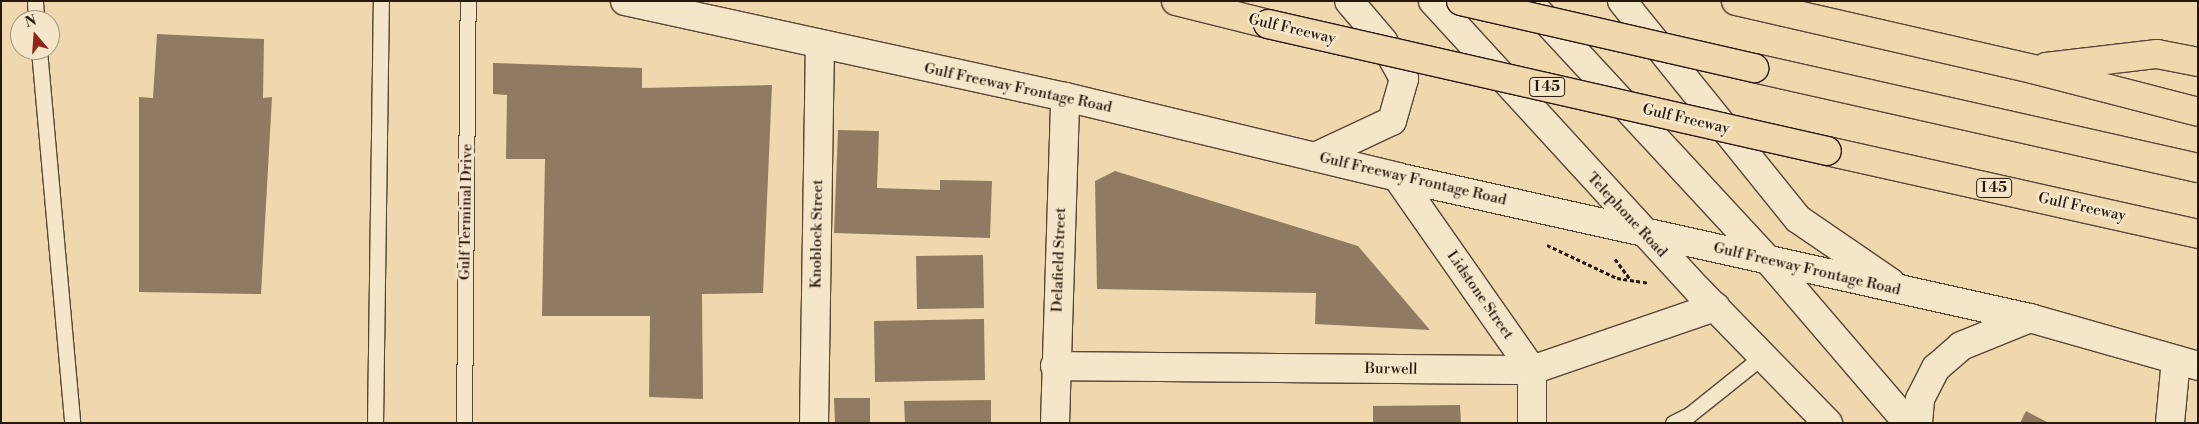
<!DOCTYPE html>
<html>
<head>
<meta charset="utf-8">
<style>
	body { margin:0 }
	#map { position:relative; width:2199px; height:424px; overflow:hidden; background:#efd8ad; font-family:"Libre Bodoni",serif }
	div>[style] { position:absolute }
	.building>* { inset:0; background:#8f7b61 }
	.path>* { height:3px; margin-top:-1.5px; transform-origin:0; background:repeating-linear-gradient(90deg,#26160e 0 4px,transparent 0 6.5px) }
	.roads { filter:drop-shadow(1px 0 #584636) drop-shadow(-1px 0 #584636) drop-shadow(0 1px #584636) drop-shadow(0 -1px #584636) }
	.lane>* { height:15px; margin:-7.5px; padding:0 7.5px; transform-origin:7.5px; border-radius:7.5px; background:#f5e6ca }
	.street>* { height:28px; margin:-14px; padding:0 14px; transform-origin:14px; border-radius:14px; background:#f5e6ca }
	.secondary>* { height:28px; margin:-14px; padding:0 14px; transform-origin:14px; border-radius:14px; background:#f5e6ca }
	.highway>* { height:28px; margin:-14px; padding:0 14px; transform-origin:14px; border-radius:14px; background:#efd8ad }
	.bridges { filter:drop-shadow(1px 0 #26160e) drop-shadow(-1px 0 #26160e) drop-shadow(0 1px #26160e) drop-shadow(0 -1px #26160e) }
	.highway-bridge>* { height:28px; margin:-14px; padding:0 14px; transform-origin:14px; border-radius:14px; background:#efd8ad }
	span { translate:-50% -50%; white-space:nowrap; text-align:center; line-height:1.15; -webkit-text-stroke:5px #f5e6ca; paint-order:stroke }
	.shield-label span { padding:1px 4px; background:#f5e6ca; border:1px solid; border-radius:4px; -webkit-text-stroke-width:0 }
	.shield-label { font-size:14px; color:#26160e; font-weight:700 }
	.street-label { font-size:15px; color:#26160e }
	.frame { position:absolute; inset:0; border:2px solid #26160e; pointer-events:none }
	.north { position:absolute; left:10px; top:10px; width:50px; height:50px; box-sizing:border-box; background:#f5e6ca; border:1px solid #a2937f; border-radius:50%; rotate:342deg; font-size:14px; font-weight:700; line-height:20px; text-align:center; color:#26160e }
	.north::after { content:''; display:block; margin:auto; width:18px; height:22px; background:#8f2418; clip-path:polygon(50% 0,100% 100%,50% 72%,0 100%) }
</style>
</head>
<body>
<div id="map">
	<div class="building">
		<div style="clip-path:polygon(157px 34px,264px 39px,263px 98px,272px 97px,261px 294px,139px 292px,139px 97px,153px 98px)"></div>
		<div style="clip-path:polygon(493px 63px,642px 68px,642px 88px,772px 85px,763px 293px,702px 294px,703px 399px,649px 397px,650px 316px,542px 316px,545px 159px,506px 159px,507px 95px,493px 94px)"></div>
		<div style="clip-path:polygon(838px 130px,879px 131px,877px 188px,940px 190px,940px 180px,992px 181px,990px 238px,834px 233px)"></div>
		<div style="clip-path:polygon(1115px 171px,1358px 246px,1430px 330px,1315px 324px,1316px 293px,1097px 289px,1095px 181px)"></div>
		<div style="clip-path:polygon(983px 255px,984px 308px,917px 309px,916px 256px)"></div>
		<div style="clip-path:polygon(984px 319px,985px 380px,875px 382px,874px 321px)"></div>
		<div style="clip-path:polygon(834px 398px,870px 398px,870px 423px,835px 423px)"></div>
		<div style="clip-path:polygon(991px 400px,991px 423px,905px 423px,904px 401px)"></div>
		<div style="clip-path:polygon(1460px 405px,1461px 423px,1373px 423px,1373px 406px)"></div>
		<div style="clip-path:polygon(2026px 411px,2049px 423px,2020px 423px)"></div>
	</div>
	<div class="path">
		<div style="left:1547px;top:245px;width:77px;rotate:25.2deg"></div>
		<div style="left:1617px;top:278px;width:31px;rotate:9deg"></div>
		<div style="left:1615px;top:259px;width:26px;rotate:53deg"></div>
	</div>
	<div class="roads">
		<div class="lane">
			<div style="left:35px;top:1px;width:19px;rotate:87deg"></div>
			<div style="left:39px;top:50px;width:374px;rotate:84.9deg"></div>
			<div style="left:375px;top:423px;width:422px;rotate:-89.2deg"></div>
			<div style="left:464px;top:423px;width:422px;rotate:-89.5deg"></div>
			<div style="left:1673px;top:423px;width:18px;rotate:-27deg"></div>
			<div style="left:1689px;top:415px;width:95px;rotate:-38.6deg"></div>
		</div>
		<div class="street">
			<div style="left:1397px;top:177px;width:236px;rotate:55deg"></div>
			<div style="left:1532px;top:370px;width:53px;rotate:90deg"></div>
			<div style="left:1055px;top:366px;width:477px;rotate:0.5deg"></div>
			<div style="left:1532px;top:370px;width:194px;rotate:-19deg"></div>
			<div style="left:814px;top:423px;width:377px;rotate:-89.1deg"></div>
			<div style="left:1055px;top:423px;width:326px;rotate:-88.2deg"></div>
			<div style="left:2170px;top:423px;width:63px;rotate:-84.6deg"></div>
		</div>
		<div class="secondary">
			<div style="left:625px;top:1px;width:450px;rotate:12.3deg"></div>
			<div style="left:1065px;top:97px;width:342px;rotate:13.5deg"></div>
			<div style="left:1397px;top:177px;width:649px;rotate:12.56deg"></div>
			<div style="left:2030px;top:318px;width:175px;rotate:15.9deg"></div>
			<div style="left:1433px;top:1px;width:392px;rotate:47.5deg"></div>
			<div style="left:1698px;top:290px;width:186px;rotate:45.7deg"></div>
			<div style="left:1528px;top:1px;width:355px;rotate:47.2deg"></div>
			<div style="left:1769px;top:261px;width:213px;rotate:49.4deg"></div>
			<div style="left:1622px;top:1px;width:280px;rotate:51.1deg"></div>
			<div style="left:1798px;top:219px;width:112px;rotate:34.4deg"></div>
			<div style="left:1315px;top:157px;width:85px;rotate:-25.1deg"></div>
			<div style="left:1392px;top:121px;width:44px;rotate:-74.1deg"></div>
			<div style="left:1404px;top:79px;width:43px;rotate:-118.9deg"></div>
			<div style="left:1383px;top:41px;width:52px;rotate:-130.4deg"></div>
			<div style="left:1918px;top:423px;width:24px;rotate:-85deg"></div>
			<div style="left:1920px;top:399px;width:35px;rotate:-63deg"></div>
			<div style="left:1936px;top:368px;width:33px;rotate:-41deg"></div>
			<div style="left:1961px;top:346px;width:74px;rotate:-22.1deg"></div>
		</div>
		<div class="highway">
			<div style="left:1176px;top:1px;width:95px;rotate:14deg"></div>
			<div style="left:1736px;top:1px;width:304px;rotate:12.9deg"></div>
			<div style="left:2032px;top:69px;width:171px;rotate:14.5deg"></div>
			<div style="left:2046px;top:67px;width:112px;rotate:-6.7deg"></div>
			<div style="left:2157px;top:54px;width:42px;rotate:11deg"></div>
			<div style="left:1754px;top:68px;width:455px;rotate:12.7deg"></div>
			<div style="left:1827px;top:151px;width:380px;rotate:12.6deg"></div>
		</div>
	</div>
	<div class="bridges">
		<div class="highway-bridge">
			<div style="left:1461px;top:1px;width:301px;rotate:12.9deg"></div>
			<div style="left:1268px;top:24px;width:573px;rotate:12.8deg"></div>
		</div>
	</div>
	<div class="shield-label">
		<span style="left:1547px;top:87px">I 45</span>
		<span style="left:1994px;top:188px">I 45</span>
	</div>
	<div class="street-label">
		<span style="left:1292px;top:29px;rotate:13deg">Gulf Freeway</span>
		<span style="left:1018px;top:88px;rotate:12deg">Gulf Freeway Frontage Road</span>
		<span style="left:1686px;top:119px;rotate:13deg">Gulf Freeway</span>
		<span style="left:1413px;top:179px;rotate:13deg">Gulf Freeway Frontage Road</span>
		<span style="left:2082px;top:207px;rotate:12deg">Gulf Freeway</span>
		<span style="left:466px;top:212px;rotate:-89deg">Gulf Terminal Drive</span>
		<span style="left:1627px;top:215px;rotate:47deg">Telephone Road</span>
		<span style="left:817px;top:234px;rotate:-89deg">Knoblock Street</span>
		<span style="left:1059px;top:260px;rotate:-88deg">Delafield Street</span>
		<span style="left:1807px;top:269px;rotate:13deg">Gulf Freeway Frontage Road</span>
		<span style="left:1480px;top:295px;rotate:55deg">Lidstone Street</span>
		<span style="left:1391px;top:369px;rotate:1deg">Burwell</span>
	</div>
	<div class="frame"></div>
	<div class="north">N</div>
</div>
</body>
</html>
